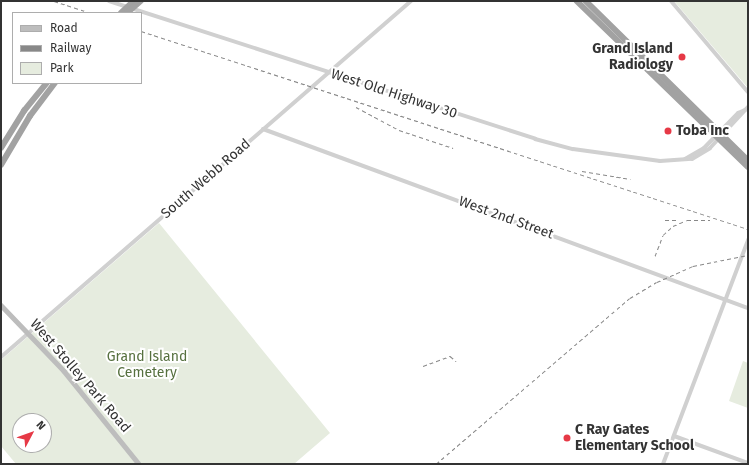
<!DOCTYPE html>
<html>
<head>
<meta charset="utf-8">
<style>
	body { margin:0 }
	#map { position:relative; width:749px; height:465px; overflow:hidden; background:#fff; font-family:"Fira Sans",sans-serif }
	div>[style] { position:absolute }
	.green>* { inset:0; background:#e6ecdf }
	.tertiary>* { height:4px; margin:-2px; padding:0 2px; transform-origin:2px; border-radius:2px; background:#d0d0d0 }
	.secondary>* { height:4.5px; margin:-2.25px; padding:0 2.25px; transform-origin:2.25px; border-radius:2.25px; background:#bdbdbd }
	.trunk>* { height:5.5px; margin:-2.75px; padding:0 2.75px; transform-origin:2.75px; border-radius:2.75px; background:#a2a2a2 }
	.rail>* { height:1px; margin-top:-0.5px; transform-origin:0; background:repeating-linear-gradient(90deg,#888 0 4px,transparent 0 7px) }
	.trunk-bridge>* { height:5.5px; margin:-2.75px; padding:0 2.75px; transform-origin:2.75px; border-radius:2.75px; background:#a2a2a2 }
	.dots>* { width:11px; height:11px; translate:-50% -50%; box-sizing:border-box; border:2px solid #fff; border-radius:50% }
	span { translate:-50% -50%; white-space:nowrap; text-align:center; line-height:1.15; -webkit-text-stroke:4px #fff; paint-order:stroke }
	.poi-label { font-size:14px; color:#333; font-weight:700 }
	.right { translate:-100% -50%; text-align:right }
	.left { translate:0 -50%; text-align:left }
	.street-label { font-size:14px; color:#333 }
	.park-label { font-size:14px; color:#56703f }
	.frame { position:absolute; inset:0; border:2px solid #333; pointer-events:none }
	.legend { position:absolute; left:12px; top:12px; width:130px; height:72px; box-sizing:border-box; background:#fff; border:1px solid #adadad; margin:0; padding:5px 7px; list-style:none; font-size:12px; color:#333 }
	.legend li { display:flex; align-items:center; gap:8px; height:20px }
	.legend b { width:20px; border:1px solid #adadad }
	.north { position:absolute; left:12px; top:413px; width:40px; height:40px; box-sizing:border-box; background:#fff; border:1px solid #adadad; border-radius:50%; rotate:49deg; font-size:11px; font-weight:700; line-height:16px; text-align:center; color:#333 }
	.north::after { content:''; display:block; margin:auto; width:14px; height:18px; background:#e63946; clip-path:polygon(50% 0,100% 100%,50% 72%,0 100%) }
</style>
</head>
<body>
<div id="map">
	<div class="green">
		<div style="clip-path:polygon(674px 1px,748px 1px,748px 88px)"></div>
		<div style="clip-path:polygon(evenodd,159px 223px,330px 433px,294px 464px,16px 464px,1px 446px,1px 360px,159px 223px,20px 421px,44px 421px,44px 445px,20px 445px,20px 421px)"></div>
		<div style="clip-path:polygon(743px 361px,748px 363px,748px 408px,729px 401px)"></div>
	</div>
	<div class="tertiary">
		<div style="left:109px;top:1px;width:448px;rotate:17.9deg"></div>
		<div style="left:535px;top:139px;width:39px;rotate:15deg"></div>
		<div style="left:573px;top:149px;width:88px;rotate:7.9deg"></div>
		<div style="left:660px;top:161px;width:32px;rotate:-4deg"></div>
		<div style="left:692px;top:159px;width:21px;rotate:-31deg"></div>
		<div style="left:710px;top:148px;width:56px;rotate:-47.2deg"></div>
		<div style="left:671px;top:1px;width:119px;rotate:49.8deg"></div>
		<div style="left:263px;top:129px;width:517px;rotate:20.26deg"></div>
		<div style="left:685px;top:159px;width:22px;rotate:-30deg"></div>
		<div style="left:704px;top:148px;width:49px;rotate:-45.8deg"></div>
		<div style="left:738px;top:113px;width:8px;rotate:-23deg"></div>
		<div style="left:1px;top:357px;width:543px;rotate:-40.97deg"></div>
		<div style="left:674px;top:436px;width:79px;rotate:20deg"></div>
		<div style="left:663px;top:464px;width:240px;rotate:-69.2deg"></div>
	</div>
	<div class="secondary">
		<div style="left:1px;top:305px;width:91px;rotate:46.3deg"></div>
		<div style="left:64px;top:371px;width:119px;rotate:51.1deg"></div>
	</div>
	<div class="trunk">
		<div style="left:577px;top:1px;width:238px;rotate:44.1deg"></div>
		<div style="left:586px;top:1px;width:227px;rotate:44.5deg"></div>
		<div style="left:1px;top:148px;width:44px;rotate:-58.1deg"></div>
		<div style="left:24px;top:111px;width:36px;rotate:-51deg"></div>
		<div style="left:1px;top:165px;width:57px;rotate:-59.4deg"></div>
		<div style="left:30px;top:116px;width:41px;rotate:-52.9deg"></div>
	</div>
	<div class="rail">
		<div style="left:54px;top:1px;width:39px;rotate:18deg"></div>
		<div style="left:141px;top:31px;width:638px;rotate:18.07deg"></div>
		<div style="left:356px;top:107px;width:49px;rotate:28.1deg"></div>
		<div style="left:399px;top:130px;width:57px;rotate:18.4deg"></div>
		<div style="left:582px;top:171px;width:49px;rotate:9.5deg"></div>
		<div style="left:665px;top:220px;width:12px"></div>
		<div style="left:655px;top:256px;width:22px;rotate:-69deg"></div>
		<div style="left:663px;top:235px;width:13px;rotate:-42deg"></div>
		<div style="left:673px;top:226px;width:15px;rotate:-23deg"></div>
		<div style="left:687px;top:220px;width:23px"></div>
		<div style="left:423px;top:366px;width:29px;rotate:-20deg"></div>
		<div style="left:450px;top:356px;width:8px;rotate:40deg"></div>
		<div style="left:436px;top:464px;width:255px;rotate:-40.6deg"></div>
		<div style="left:630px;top:298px;width:31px;rotate:-31deg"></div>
		<div style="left:657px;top:282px;width:39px;rotate:-24deg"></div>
		<div style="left:693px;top:266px;width:56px;rotate:-11.3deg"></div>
	</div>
	<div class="trunk-bridge">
		<div style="left:121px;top:13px;width:18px;rotate:-43deg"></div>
		<div style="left:127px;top:13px;width:18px;rotate:-41deg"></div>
	</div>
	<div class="dots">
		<div style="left:682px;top:57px;background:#e63946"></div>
		<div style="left:668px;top:131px;background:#e63946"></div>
		<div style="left:567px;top:438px;background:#e63946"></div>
	</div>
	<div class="poi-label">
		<span class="right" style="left:673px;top:57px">Grand Island<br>Radiology</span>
		<span class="left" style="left:676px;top:131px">Toba Inc</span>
		<span class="left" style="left:575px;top:438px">C Ray Gates<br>Elementary School</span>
	</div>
	<div class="street-label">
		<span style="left:394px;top:94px;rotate:18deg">West Old Highway 30</span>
		<span style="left:206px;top:179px;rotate:-41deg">South Webb Road</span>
		<span style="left:506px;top:218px;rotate:20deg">West 2nd Street</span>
		<span style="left:80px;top:376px;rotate:49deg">West Stolley Park Road</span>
	</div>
	<div class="park-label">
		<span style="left:147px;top:365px">Grand Island<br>Cemetery</span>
	</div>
	<div class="frame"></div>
	<ul class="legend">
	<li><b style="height:5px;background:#bdbdbd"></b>Road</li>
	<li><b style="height:5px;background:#888"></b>Railway</li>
	<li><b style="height:11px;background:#e6ecdf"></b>Park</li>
	</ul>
	<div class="north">N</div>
</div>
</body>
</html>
